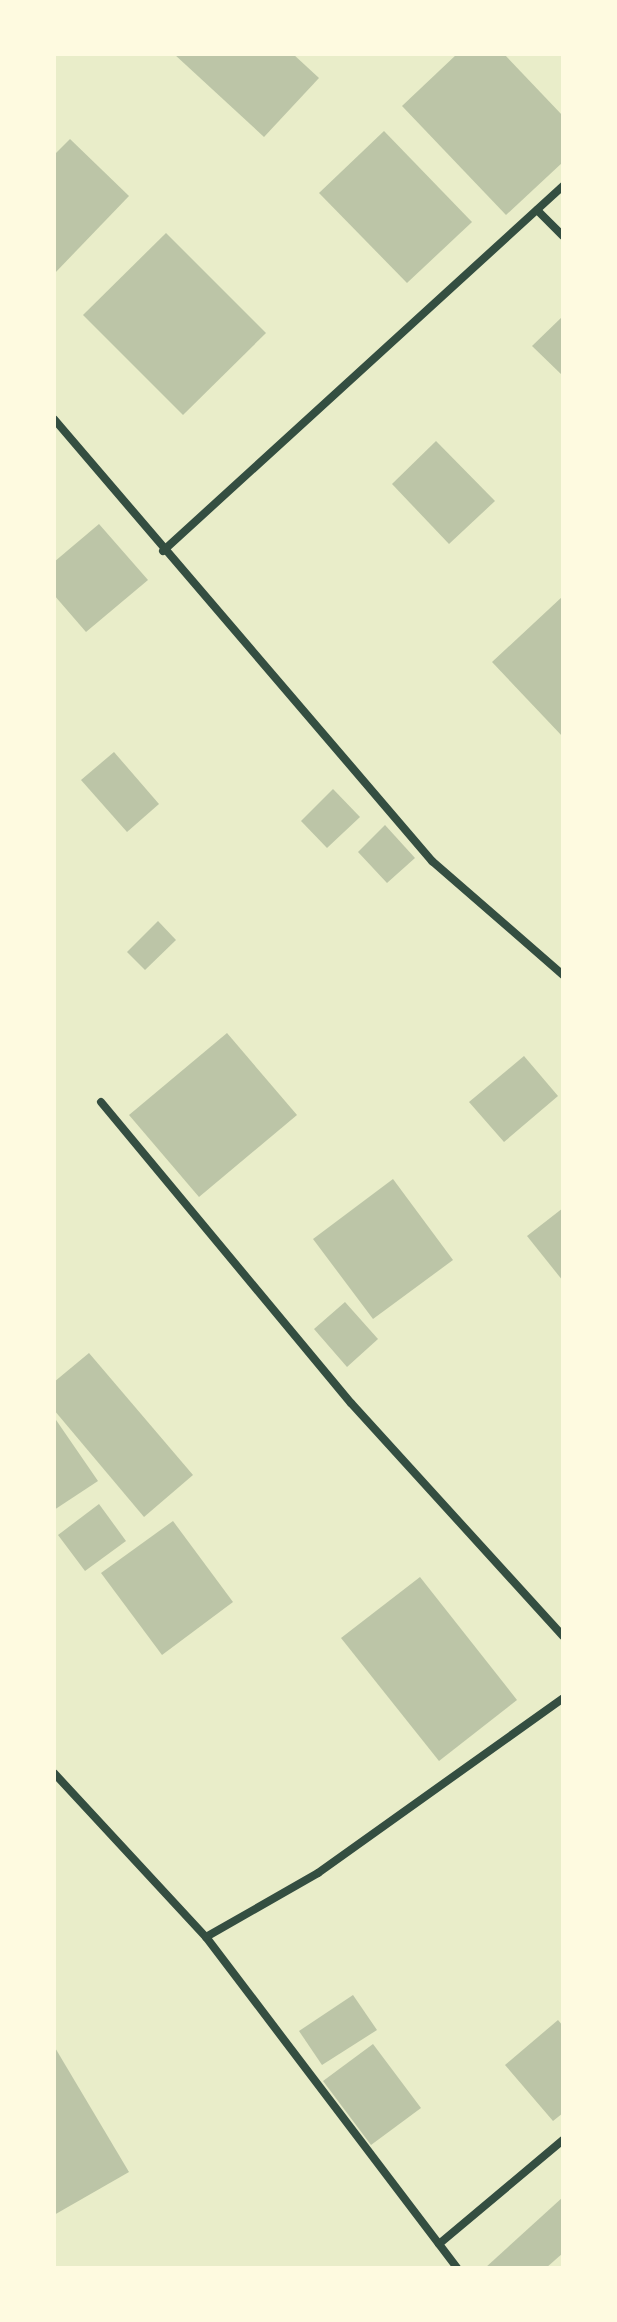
<!DOCTYPE html>
<html>
<head>
<meta charset="utf-8">
<style>
	body { margin:0 }
	#map { position:relative; width:617px; height:2322px; overflow:hidden; background:#e9edc9; font-family:"Public Sans",sans-serif }
	div>[style] { position:absolute }
	.building>* { inset:0; background:#bcc5a7 }
	.minor>* { height:8px; margin:-4px; padding:0 4px; transform-origin:4px; border-radius:4px; background:#344e41 }
	span { translate:-50% -50%; white-space:nowrap; text-align:center; line-height:1.15; -webkit-text-stroke:6px #fefae0; paint-order:stroke }
	.frame { position:absolute; inset:0; border:56px solid #fefae0; pointer-events:none }
</style>
</head>
<body>
<div id="map">
	<div class="building">
		<div style="clip-path:polygon(174px 54px,293px 54px,319px 78px,264px 137px)"></div>
		<div style="clip-path:polygon(457px 54px,504px 54px,563px 116px,563px 162px,506px 215px,402px 106px)"></div>
		<div style="clip-path:polygon(384px 131px,472px 222px,407px 283px,319px 193px)"></div>
		<div style="clip-path:polygon(70px 139px,129px 196px,54px 274px,54px 155px)"></div>
		<div style="clip-path:polygon(166px 233px,266px 333px,183px 415px,83px 315px)"></div>
		<div style="clip-path:polygon(563px 316px,563px 376px,532px 346px)"></div>
		<div style="clip-path:polygon(436px 441px,495px 501px,449px 544px,392px 484px)"></div>
		<div style="clip-path:polygon(99px 524px,148px 580px,86px 632px,54px 595px,54px 562px)"></div>
		<div style="clip-path:polygon(563px 596px,563px 737px,492px 662px)"></div>
		<div style="clip-path:polygon(114px 752px,159px 804px,127px 832px,81px 780px)"></div>
		<div style="clip-path:polygon(333px 789px,360px 817px,327px 848px,301px 821px)"></div>
		<div style="clip-path:polygon(385px 825px,415px 858px,387px 883px,358px 852px)"></div>
		<div style="clip-path:polygon(158px 921px,176px 940px,145px 970px,127px 952px)"></div>
		<div style="clip-path:polygon(227px 1033px,297px 1115px,199px 1197px,129px 1115px)"></div>
		<div style="clip-path:polygon(524px 1056px,558px 1096px,504px 1142px,469px 1102px)"></div>
		<div style="clip-path:polygon(393px 1179px,453px 1260px,373px 1319px,313px 1239px)"></div>
		<div style="clip-path:polygon(563px 1208px,563px 1281px,527px 1236px)"></div>
		<div style="clip-path:polygon(345px 1302px,378px 1339px,347px 1367px,314px 1329px)"></div>
		<div style="clip-path:polygon(89px 1353px,193px 1475px,144px 1517px,54px 1410px,54px 1382px)"></div>
		<div style="clip-path:polygon(54px 1417px,98px 1481px,54px 1510px)"></div>
		<div style="clip-path:polygon(99px 1504px,126px 1541px,85px 1571px,58px 1535px)"></div>
		<div style="clip-path:polygon(173px 1521px,233px 1602px,162px 1655px,101px 1573px)"></div>
		<div style="clip-path:polygon(420px 1577px,517px 1700px,439px 1761px,341px 1638px)"></div>
		<div style="clip-path:polygon(353px 1995px,377px 2030px,322px 2065px,299px 2031px)"></div>
		<div style="clip-path:polygon(558px 2020px,563px 2026px,563px 2113px,553px 2121px,505px 2065px)"></div>
		<div style="clip-path:polygon(373px 2044px,421px 2108px,371px 2145px,323px 2081px)"></div>
		<div style="clip-path:polygon(54px 2046px,129px 2172px,54px 2215px)"></div>
		<div style="clip-path:polygon(563px 2197px,563px 2253px,546px 2268px,485px 2268px)"></div>
	</div>
	<div class="minor">
		<div style="left:537px;top:210px;width:37px;rotate:45deg"></div>
		<div style="left:54px;top:419px;width:582px;rotate:49.46deg"></div>
		<div style="left:432px;top:861px;width:174px;rotate:41deg"></div>
		<div style="left:163px;top:551px;width:542px;rotate:-42.38deg"></div>
		<div style="left:101px;top:1102px;width:391px;rotate:50.3deg"></div>
		<div style="left:351px;top:1403px;width:315px;rotate:47.7deg"></div>
		<div style="left:54px;top:1773px;width:224px;rotate:47.2deg"></div>
		<div style="left:206px;top:1937px;width:415px;rotate:52.8deg"></div>
		<div style="left:206px;top:1937px;width:129px;rotate:-29.7deg"></div>
		<div style="left:318px;top:1873px;width:301px;rotate:-35.5deg"></div>
		<div style="left:439px;top:2244px;width:162px;rotate:-40deg"></div>
	</div>
	<div class="frame"></div>
</div>
</body>
</html>
